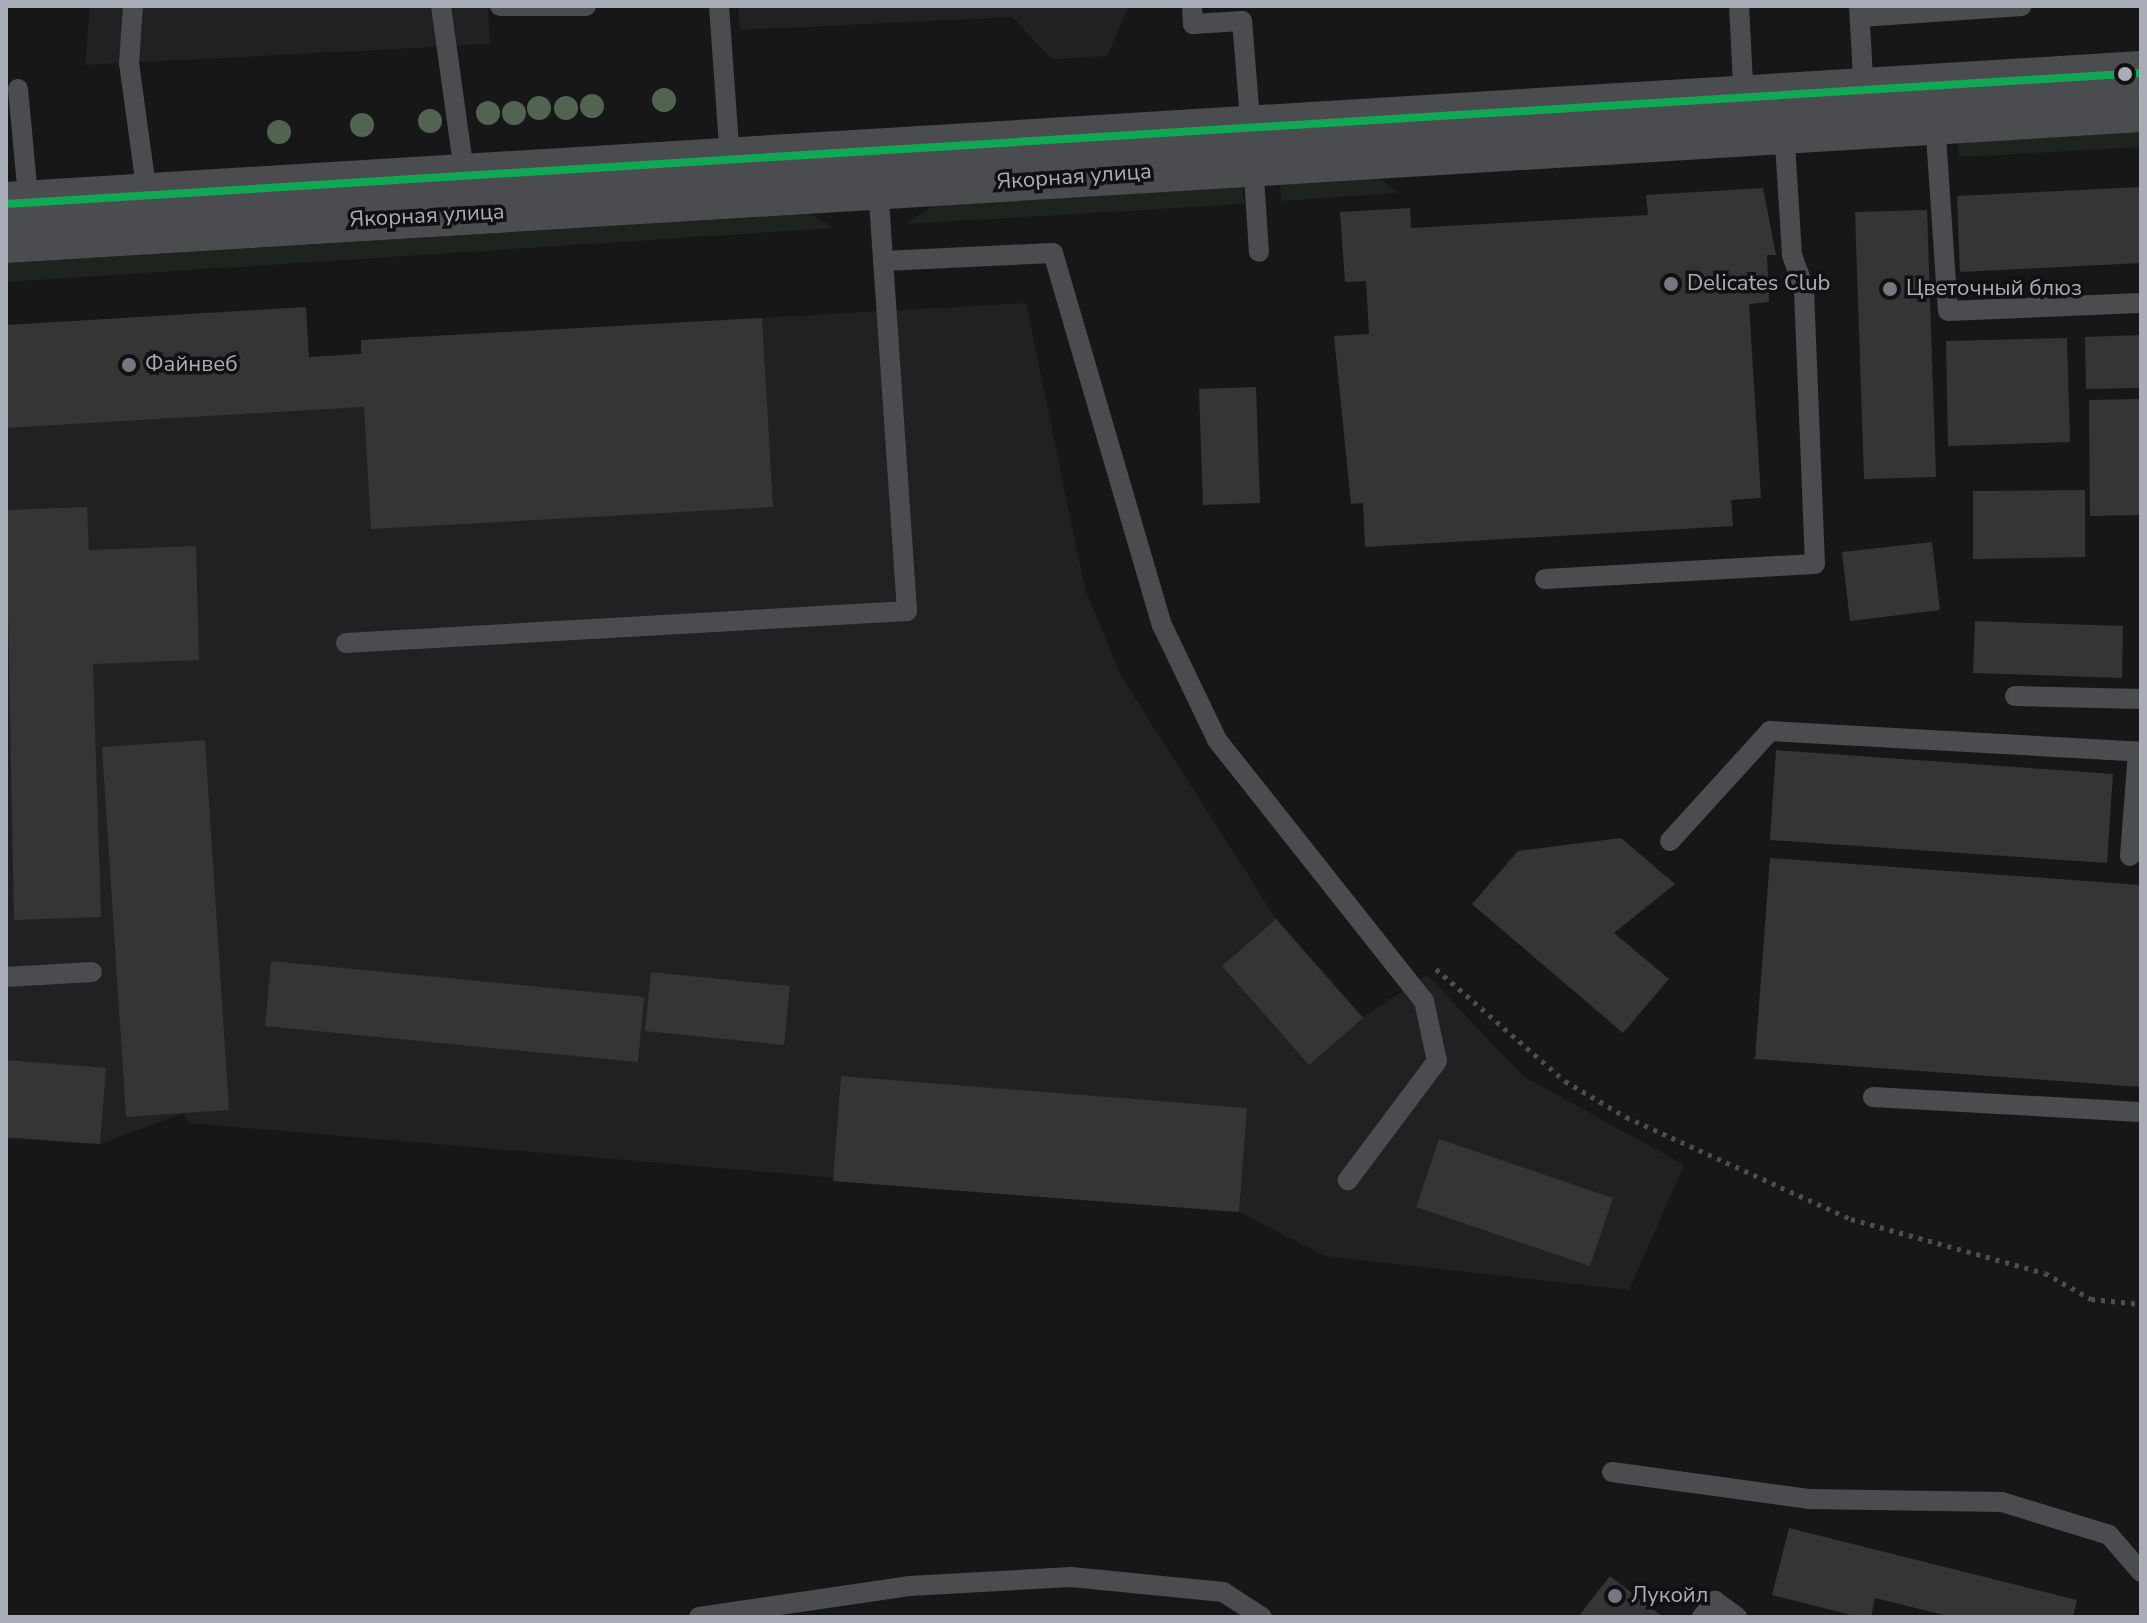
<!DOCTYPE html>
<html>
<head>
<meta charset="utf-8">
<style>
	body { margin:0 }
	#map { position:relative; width:2147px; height:1623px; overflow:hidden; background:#171717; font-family:"Nunito Sans",sans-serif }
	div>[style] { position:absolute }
	.built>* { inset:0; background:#212123 }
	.green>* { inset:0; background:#1d241e }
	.building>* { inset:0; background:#353536 }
	.path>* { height:5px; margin-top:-2.5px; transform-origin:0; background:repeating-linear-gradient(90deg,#4d4e52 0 4px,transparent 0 10px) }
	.service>* { height:20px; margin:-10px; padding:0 10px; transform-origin:10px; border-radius:10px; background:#4b4c50 }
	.tertiary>* { height:44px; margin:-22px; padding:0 22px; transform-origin:22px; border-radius:22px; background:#4b4c50 }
	.bus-1>* { height:8px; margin:-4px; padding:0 4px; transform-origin:4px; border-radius:4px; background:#10a855 }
	.trees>* { width:24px; height:24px; margin:-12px; border-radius:50%; background:#506451 }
	.dots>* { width:22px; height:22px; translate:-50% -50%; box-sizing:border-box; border:4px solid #111113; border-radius:50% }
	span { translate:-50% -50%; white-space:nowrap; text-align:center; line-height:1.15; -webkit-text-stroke:7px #111113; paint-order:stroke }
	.street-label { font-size:22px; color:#a8adb8 }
	.poi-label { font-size:22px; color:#a8adb8 }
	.left { translate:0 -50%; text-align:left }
	.frame { position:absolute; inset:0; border:8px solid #a8adb8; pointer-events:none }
</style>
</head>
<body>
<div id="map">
	<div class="built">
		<div style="clip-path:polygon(90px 6px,488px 6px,490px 44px,85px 65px)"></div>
		<div style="clip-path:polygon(738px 6px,1129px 6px,1107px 56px,1052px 59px,1012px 17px,740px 30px)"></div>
		<div style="clip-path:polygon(1026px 303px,1085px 589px,1121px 676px,1276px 919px,1363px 1017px,1427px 975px,1523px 1076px,1684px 1165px,1629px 1290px,1325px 1256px,1239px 1212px,189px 1123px,184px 1113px,100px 1144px,6px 1139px,6px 428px,364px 407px,361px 340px)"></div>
	</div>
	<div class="green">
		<div style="clip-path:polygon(2141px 132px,2141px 147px,1959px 157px,1958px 143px)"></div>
		<div style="clip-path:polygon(1379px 178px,1399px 193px,1281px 201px,1280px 184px)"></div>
		<div style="clip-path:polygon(1243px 186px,1244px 204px,905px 224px,933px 206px)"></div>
		<div style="clip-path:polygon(810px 214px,835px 228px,6px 282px,6px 263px)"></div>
	</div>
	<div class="building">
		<div style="clip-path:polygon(2141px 187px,2141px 263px,1960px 272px,1957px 196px)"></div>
		<div style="clip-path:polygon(1763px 188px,1776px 255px,1767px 255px,1769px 302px,1749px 304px,1761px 498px,1731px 500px,1733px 526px,1365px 547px,1363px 503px,1351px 504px,1334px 336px,1369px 334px,1366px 281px,1345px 282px,1340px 212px,1410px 208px,1411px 228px,1648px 215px,1646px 195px)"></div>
		<div style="clip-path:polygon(1927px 210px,1936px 477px,1864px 479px,1855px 212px)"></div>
		<div style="clip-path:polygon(306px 307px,309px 357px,361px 354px,361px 340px,762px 318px,773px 507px,371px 529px,364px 407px,6px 428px,6px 325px)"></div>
		<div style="clip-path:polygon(2141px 335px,2141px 388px,2086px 389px,2085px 337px)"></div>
		<div style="clip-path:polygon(2067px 338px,2070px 442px,1948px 446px,1946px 341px)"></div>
		<div style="clip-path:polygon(1256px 387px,1260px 503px,1203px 505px,1199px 389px)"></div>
		<div style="clip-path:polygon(2140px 399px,2141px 515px,2090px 516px,2089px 400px)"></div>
		<div style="clip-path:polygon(2085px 490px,2085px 557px,1973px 559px,1973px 491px)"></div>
		<div style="clip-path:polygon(87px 507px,89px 550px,196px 546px,199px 660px,93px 664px,101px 917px,14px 920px,6px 510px)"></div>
		<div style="clip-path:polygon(1932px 542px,1940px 610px,1850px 621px,1842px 552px)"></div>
		<div style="clip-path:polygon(1975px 621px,2123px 626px,2122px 678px,1973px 673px)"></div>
		<div style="clip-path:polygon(205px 740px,229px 1110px,126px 1117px,102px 747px)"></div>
		<div style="clip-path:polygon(1776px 750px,2113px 774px,2107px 863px,1770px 840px)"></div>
		<div style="clip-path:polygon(1621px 838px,1675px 884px,1614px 933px,1669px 979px,1623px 1033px,1472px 904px,1518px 851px)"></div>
		<div style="clip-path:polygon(1770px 858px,2141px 885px,2141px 1087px,1755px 1059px)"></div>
		<div style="clip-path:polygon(1276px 919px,1363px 1018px,1309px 1065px,1222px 966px)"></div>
		<div style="clip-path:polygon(271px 961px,644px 997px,638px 1062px,265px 1026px)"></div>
		<div style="clip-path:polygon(651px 972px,790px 986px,784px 1045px,645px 1031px)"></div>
		<div style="clip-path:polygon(6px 1060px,106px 1068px,100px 1144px,6px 1137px)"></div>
		<div style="clip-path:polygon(841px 1076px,1247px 1108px,1239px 1212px,833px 1181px)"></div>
		<div style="clip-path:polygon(1439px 1139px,1613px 1198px,1590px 1266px,1416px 1207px)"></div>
		<div style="clip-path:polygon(1789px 1528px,2077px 1600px,2073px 1617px,1952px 1617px,1875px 1598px,1871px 1617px,1859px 1617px,1772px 1595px)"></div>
		<div style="clip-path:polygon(1610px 1576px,1663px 1617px,1578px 1617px)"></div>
	</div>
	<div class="path">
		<div style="left:1436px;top:969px;width:171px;rotate:41deg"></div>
		<div style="left:1565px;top:1081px;width:71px;rotate:30.5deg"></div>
		<div style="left:1626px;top:1117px;width:247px;rotate:24.4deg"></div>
		<div style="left:1851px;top:1219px;width:201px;rotate:15.6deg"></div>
		<div style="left:2045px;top:1273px;width:53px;rotate:29.5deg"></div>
		<div style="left:2091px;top:1299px;width:50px;rotate:5.7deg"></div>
	</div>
	<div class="service">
		<div style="left:133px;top:6px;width:57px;rotate:94deg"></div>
		<div style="left:129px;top:63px;width:139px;rotate:82.2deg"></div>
		<div style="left:441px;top:6px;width:176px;rotate:82.1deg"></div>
		<div style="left:500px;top:6px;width:86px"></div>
		<div style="left:719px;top:6px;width:153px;rotate:85.9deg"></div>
		<div style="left:1192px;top:6px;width:18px;rotate:87deg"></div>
		<div style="left:1193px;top:24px;width:49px;rotate:-3.5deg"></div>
		<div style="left:1242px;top:21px;width:110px;rotate:85.3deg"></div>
		<div style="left:1739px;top:6px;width:96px;rotate:87deg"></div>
		<div style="left:1859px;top:6px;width:89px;rotate:86.8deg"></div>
		<div style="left:1860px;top:17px;width:162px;rotate:-3.9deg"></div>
		<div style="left:18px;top:89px;width:119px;rotate:84.7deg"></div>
		<div style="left:1935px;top:121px;width:190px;rotate:86.1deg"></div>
		<div style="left:1948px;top:311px;width:193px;rotate:-2.4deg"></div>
		<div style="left:1253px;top:162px;width:90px;rotate:86.2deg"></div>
		<div style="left:883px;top:261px;width:170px;rotate:-2.7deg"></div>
		<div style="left:1053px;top:253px;width:388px;rotate:73.7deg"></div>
		<div style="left:1162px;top:625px;width:127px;rotate:64.4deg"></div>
		<div style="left:1217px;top:740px;width:333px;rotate:51.6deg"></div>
		<div style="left:1424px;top:1001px;width:61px;rotate:77.8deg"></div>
		<div style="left:1437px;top:1061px;width:149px;rotate:126.8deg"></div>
		<div style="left:1545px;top:579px;width:270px;rotate:-3.2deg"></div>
		<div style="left:1815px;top:564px;width:276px;rotate:-92.3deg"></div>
		<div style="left:1804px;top:288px;width:35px;rotate:-110deg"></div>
		<div style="left:1792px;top:255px;width:126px;rotate:-93.6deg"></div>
		<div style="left:346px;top:643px;width:562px;rotate:-3.26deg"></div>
		<div style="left:907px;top:611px;width:427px;rotate:-93.9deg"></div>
		<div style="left:2015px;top:696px;width:126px;rotate:1.4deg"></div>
		<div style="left:1670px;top:841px;width:149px;rotate:-47.7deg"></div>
		<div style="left:1770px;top:731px;width:372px;rotate:3.2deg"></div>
		<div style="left:2130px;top:856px;width:104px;rotate:-85.6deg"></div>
		<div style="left:6px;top:977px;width:86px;rotate:-3.3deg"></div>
		<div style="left:1873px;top:1097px;width:268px;rotate:3.2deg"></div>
		<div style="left:1612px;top:1472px;width:200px;rotate:7.8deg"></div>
		<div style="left:1810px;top:1499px;width:192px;rotate:0.9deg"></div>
		<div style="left:2002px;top:1502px;width:112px;rotate:17.1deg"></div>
		<div style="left:2109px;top:1535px;width:49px;rotate:49.1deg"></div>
		<div style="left:699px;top:1617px;width:212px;rotate:-8.4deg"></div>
		<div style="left:909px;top:1586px;width:162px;rotate:-3.2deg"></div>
		<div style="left:1071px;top:1577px;width:153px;rotate:5.6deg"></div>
		<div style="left:1223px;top:1592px;width:46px;rotate:32.7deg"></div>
		<div style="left:1702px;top:1617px;width:21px;rotate:-51deg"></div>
		<div style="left:1715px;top:1601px;width:27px;rotate:36deg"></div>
	</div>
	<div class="tertiary">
		<div style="left:6px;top:204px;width:2139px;rotate:-3.51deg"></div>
		<div style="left:6px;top:241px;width:2139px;rotate:-3.51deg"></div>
	</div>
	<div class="bus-1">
		<div style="left:6px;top:204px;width:2139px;rotate:-3.51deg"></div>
	</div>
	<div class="trees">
		<div style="left:664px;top:100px"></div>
		<div style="left:592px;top:106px"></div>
		<div style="left:539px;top:108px"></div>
		<div style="left:566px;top:108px"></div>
		<div style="left:488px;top:113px"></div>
		<div style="left:514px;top:113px"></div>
		<div style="left:430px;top:121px"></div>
		<div style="left:362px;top:125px"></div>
		<div style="left:279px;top:132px"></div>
	</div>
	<div class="dots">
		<div style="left:2125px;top:74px;background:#a8adb8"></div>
		<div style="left:1671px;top:284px;background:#757880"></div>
		<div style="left:1890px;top:289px;background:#757880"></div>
		<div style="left:129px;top:365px;background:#757880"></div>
		<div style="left:1615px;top:1596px;background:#757880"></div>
	</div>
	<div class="street-label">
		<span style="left:1074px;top:177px;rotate:-4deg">Якорная улица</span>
		<span style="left:427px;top:216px;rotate:-3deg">Якорная улица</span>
	</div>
	<div class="poi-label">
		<span class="left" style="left:1687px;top:284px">Delicates Club</span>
		<span class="left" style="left:1906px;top:289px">Цветочный блюз</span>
		<span class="left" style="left:145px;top:365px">Файнвеб</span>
		<span class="left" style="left:1631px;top:1596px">Лукойл</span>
	</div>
	<div class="frame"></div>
</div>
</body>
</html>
